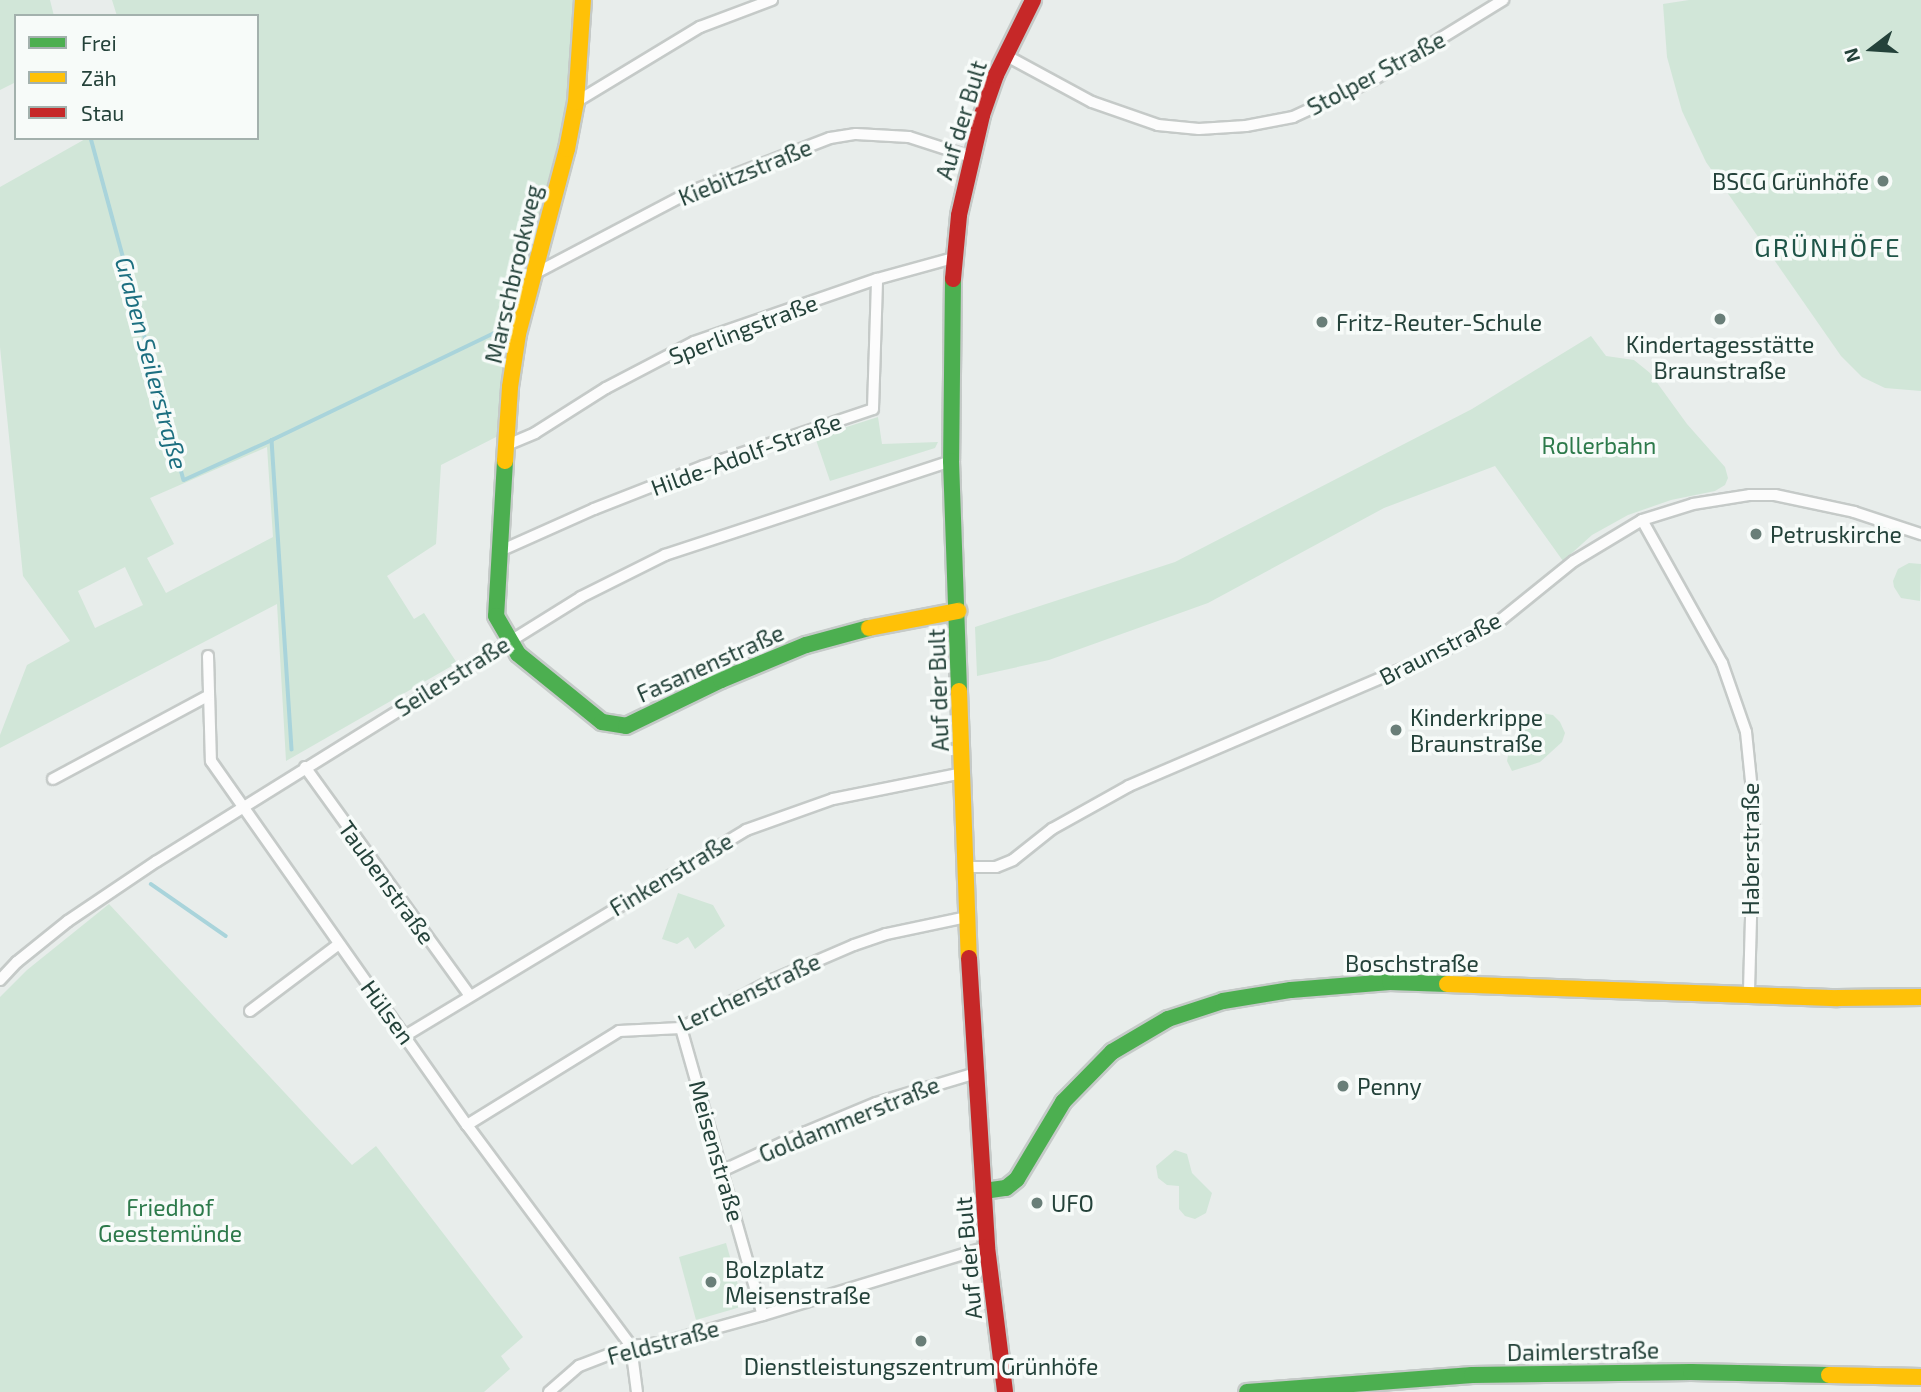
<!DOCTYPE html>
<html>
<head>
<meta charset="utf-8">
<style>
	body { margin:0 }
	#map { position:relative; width:1921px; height:1392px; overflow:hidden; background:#e8edeb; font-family:"Exo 2",sans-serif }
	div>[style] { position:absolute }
	.green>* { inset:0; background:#d1e6d8 }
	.stream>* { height:3.5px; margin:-1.75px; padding:0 1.75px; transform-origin:1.75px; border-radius:1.75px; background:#a9d4db }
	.roads { filter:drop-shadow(2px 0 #c5cac8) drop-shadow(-2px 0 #c5cac8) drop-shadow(0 2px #c5cac8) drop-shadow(0 -2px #c5cac8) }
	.street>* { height:10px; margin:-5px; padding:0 5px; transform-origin:5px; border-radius:5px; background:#fcfcfc }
	.fast>* { height:16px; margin:-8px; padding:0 8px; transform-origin:8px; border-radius:8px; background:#4caf50 }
	.slow>* { height:16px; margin:-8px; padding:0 8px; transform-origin:8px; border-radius:8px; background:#ffc107 }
	.jam>* { height:16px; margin:-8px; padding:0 8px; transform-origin:8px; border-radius:8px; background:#c62828 }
	.dots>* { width:19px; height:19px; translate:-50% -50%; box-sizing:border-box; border:4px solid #f7fbf9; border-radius:50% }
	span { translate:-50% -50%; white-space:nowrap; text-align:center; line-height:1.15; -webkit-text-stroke:7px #f7fbf9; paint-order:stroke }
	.street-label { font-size:23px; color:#24423a }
	.poi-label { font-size:23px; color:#24423a }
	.right { translate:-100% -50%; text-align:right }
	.left { translate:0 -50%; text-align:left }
	.park-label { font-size:23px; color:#2d7a4b }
	.water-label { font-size:24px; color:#1c6f80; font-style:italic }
	.quarter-label { font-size:26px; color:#1f5548; letter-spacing:2px }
	.legend { position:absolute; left:14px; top:14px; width:245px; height:126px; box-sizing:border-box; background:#f7fbf9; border:2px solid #a3b1ad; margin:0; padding:9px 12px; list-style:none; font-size:21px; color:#24423a }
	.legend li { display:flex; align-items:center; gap:14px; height:35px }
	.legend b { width:35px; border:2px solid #a3b1ad }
	.north { position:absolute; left:1837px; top:14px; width:70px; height:70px; -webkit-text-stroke:5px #f7fbf9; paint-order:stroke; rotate:253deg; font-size:19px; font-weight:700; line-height:28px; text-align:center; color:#24423a }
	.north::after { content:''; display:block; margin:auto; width:24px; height:32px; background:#24423a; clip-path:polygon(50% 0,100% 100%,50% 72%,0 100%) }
</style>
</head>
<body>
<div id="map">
	<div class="green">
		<div style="clip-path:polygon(0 0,50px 0,54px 16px,16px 16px,16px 82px,0 90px)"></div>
		<div style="clip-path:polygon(evenodd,112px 0,577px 0,571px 92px,512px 330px,502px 434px,441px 465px,436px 544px,387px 576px,414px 619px,424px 613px,457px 663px,286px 761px,277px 604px,0 748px,0 735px,27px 665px,70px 641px,23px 576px,0 347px,0 187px,87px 138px,257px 138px,257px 16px,117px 16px,112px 0,267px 447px,273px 537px,166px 593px,147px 558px,174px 544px,150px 498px,267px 447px,112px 0,125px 567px,143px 605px,95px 628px,78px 591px,125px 567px)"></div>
		<div style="clip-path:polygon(1689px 0,1921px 0,1921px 391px,1885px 388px,1862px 377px,1841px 356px,1706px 162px,1682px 111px,1667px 57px,1663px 4px)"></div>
		<div style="clip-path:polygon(1591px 336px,1606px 356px,1634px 360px,1650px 373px,1687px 424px,1725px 467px,1728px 478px,1725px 485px,1715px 491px,1671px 500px,1628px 515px,1592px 535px,1563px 561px,1495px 466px,1384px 508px,1208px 603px,1049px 660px,977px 676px,975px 627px,1175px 562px,1472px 409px)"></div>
		<div style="clip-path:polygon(878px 417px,882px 444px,938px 442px,935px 448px,830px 481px,815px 437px)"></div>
		<div style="clip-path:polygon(1909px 563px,1921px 564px,1920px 601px,1901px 598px,1894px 587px,1893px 581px,1898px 569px)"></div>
		<div style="clip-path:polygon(1541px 713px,1553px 715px,1560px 722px,1565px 733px,1562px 742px,1540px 762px,1512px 771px,1507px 761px,1509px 750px,1531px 719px)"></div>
		<div style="clip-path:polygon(678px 893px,713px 905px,725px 926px,695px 949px,688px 937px,677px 944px,662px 939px)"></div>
		<div style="clip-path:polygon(109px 904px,352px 1165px,376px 1146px,523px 1337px,501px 1356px,510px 1369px,484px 1392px,0 1392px,0 997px,27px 970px)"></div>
		<div style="clip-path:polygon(1175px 1150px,1187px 1154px,1192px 1173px,1212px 1193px,1206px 1213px,1195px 1219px,1185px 1216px,1179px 1209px,1179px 1186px,1167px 1185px,1158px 1178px,1156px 1166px)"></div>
		<div style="clip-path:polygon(726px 1243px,744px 1306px,696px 1320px,679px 1257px)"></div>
	</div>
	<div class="stream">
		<div style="left:91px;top:138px;width:354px;rotate:74.8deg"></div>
		<div style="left:184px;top:480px;width:97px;rotate:-24.4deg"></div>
		<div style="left:272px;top:440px;width:310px;rotate:86.3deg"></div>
		<div style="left:272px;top:440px;width:259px;rotate:-25.7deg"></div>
		<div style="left:151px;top:884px;width:91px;rotate:34.7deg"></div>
	</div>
	<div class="roads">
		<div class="street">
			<div style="left:1005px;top:55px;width:99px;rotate:28.4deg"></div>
			<div style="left:1092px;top:102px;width:70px;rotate:19.2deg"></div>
			<div style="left:1158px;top:125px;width:41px;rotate:5.6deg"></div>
			<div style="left:1199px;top:129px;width:47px;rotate:-3.7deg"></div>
			<div style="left:1246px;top:126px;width:48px;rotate:-10.8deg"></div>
			<div style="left:1293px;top:117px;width:88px;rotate:-24.8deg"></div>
			<div style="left:1373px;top:80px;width:153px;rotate:-31.6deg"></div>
			<div style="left:576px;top:102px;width:145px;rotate:-31.2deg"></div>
			<div style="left:700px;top:27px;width:77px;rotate:-20.6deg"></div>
			<div style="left:532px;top:275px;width:178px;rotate:-27.7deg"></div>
			<div style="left:690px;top:192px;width:150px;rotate:-21.1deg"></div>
			<div style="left:830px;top:138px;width:26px;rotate:-9deg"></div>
			<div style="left:856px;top:134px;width:53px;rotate:3.2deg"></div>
			<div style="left:909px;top:137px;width:65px;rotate:17.9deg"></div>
			<div style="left:507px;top:445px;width:30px;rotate:-23deg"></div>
			<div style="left:535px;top:433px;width:84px;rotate:-32.4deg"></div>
			<div style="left:606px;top:388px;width:99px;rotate:-27.6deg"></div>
			<div style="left:694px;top:342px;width:194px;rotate:-19deg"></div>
			<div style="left:877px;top:279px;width:79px;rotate:-15.4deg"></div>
			<div style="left:1642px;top:520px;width:164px;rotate:60.8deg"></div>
			<div style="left:1722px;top:663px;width:73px;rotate:70.8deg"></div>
			<div style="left:1746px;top:732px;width:79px;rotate:84.2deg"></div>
			<div style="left:1754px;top:811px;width:183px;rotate:91.6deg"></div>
			<div style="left:500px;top:551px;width:103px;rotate:-24.1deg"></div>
			<div style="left:594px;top:509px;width:118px;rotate:-21.4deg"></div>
			<div style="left:704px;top:466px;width:178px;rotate:-18.6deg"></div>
			<div style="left:873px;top:409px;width:130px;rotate:-88.2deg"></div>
			<div style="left:208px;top:656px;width:105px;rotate:88.4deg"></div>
			<div style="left:211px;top:761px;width:445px;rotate:54.9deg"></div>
			<div style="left:467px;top:1125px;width:275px;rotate:53.4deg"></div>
			<div style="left:631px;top:1346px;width:46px;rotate:82.6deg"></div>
			<div style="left:305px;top:767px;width:282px;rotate:54.2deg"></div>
			<div style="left:53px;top:779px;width:176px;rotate:-28.2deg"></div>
			<div style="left:966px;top:867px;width:30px"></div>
			<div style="left:996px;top:867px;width:18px;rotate:-22deg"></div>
			<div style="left:1013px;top:860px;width:50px;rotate:-38.5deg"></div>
			<div style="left:1052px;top:829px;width:88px;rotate:-29.2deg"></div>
			<div style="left:1129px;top:786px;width:333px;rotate:-23.2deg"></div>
			<div style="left:1435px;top:655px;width:76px;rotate:-28.2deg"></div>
			<div style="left:1502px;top:619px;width:92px;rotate:-38.9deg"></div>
			<div style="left:1574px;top:561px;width:79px;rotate:-31.1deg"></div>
			<div style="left:1642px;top:520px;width:53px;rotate:-17.4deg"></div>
			<div style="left:1693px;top:504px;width:58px;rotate:-9deg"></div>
			<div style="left:1750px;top:495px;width:25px"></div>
			<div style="left:1775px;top:495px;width:81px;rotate:12.1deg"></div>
			<div style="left:1854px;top:512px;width:71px;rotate:18.2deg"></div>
			<div style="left:0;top:980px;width:25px;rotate:-47deg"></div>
			<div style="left:17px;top:962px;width:65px;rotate:-38.8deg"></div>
			<div style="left:68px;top:921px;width:107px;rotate:-34deg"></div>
			<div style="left:157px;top:861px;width:499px;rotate:-31.9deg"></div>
			<div style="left:581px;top:597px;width:94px;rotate:-26.6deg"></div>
			<div style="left:665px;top:555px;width:301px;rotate:-18.2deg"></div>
			<div style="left:250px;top:1011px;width:111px;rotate:-37deg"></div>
			<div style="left:681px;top:1028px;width:298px;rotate:74.1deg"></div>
			<div style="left:405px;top:1036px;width:398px;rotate:-31.1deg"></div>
			<div style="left:746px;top:830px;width:92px;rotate:-19.6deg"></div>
			<div style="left:833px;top:799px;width:133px;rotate:-11.3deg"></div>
			<div style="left:467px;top:1125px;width:179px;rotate:-31.7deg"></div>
			<div style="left:619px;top:1031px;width:62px;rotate:-2.8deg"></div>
			<div style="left:681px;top:1028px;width:106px;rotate:-27.5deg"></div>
			<div style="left:775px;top:979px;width:86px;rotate:-23.3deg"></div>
			<div style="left:854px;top:945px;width:34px;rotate:-19deg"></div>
			<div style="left:886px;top:934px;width:83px;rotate:-11.9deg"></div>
			<div style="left:724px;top:1170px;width:90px;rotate:-24.9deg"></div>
			<div style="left:806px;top:1132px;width:76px;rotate:-22.5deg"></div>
			<div style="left:876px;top:1103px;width:104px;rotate:-16.7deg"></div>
			<div style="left:549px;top:1392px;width:40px;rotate:-41deg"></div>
			<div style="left:579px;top:1366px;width:56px;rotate:-21deg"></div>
			<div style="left:631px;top:1346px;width:30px;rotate:-6deg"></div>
			<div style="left:661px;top:1343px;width:106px;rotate:-15.4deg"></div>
			<div style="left:763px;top:1315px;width:234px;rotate:-16.9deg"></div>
		</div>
		<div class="fast">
			<div style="left:953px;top:279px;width:182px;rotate:90.6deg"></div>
			<div style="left:951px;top:461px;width:230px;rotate:88deg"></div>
			<div style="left:505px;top:461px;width:155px;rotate:93.3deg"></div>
			<div style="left:496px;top:616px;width:44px;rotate:59.9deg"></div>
			<div style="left:518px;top:654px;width:108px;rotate:39deg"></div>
			<div style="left:602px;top:722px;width:24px;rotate:9deg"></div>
			<div style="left:626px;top:726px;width:106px;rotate:-25.8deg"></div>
			<div style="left:721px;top:680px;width:92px;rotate:-22.4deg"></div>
			<div style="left:806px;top:645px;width:65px;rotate:-15.1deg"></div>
			<div style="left:984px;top:1191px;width:22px;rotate:-8deg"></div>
			<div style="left:1006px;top:1188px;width:14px;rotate:-39deg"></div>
			<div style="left:1017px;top:1179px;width:90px;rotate:-59.1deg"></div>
			<div style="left:1063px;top:1102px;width:70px;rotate:-45.6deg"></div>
			<div style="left:1112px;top:1052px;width:65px;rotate:-30.5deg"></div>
			<div style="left:1168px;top:1019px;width:58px;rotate:-18.1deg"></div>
			<div style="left:1223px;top:1001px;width:69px;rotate:-9.2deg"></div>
			<div style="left:1291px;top:990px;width:99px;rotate:-4.6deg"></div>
			<div style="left:1390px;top:982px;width:57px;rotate:2deg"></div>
			<div style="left:1247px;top:1392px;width:226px;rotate:-4.3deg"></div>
			<div style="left:1472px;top:1375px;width:219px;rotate:-0.8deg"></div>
			<div style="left:1691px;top:1372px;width:138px;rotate:1.2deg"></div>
		</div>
		<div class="slow">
			<div style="left:505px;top:461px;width:74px;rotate:-86.1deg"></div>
			<div style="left:510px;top:387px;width:54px;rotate:-81.4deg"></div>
			<div style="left:518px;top:334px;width:191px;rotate:-75.2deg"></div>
			<div style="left:567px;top:149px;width:48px;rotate:-79.2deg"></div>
			<div style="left:576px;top:102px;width:102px;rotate:-86.1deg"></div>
			<div style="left:869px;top:628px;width:91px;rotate:-10.8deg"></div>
			<div style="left:959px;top:691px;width:267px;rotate:87.9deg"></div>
			<div style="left:1447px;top:984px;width:391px;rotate:2.1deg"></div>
			<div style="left:1838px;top:998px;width:83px;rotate:-0.7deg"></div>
			<div style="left:1829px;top:1375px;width:92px;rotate:1.2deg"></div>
		</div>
		<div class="jam">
			<div style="left:953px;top:279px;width:64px;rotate:-84.6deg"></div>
			<div style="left:959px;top:215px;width:103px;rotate:-77deg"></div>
			<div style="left:982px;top:115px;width:42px;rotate:-70.7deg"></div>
			<div style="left:996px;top:75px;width:84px;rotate:-63.7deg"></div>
			<div style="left:969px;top:958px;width:290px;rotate:86.4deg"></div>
			<div style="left:987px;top:1247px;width:146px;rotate:82.9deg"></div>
		</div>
	</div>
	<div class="dots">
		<div style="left:1883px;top:181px;background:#697e78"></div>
		<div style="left:1720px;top:319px;background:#697e78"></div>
		<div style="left:1322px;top:322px;background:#697e78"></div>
		<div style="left:1756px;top:534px;background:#697e78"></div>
		<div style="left:1396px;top:730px;background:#697e78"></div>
		<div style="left:1343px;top:1086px;background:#697e78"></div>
		<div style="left:1037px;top:1203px;background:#697e78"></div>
		<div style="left:711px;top:1282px;background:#697e78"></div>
		<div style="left:921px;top:1341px;background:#697e78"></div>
	</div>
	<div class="street-label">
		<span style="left:1376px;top:73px;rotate:-28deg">Stolper Straße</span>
		<span style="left:961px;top:120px;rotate:-73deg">Auf der Bult</span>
		<span style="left:745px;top:172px;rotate:-22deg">Kiebitzstraße</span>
		<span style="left:513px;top:274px;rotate:-77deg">Marschbrookweg</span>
		<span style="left:743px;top:329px;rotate:-21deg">Sperlingstraße</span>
		<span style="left:746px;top:454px;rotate:-20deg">Hilde-Adolf-Straße</span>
		<span style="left:1440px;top:648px;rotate:-27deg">Braunstraße</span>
		<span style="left:710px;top:663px;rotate:-24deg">Fasanenstraße</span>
		<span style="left:452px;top:676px;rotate:-32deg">Seilerstraße</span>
		<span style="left:938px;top:690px;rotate:-92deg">Auf der Bult</span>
		<span style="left:1750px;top:849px;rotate:-90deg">Haberstraße</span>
		<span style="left:671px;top:874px;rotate:-31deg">Finkenstraße</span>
		<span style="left:387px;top:882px;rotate:54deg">Taubenstraße</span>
		<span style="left:1412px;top:963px">Boschstraße</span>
		<span style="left:749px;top:992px;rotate:-25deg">Lerchenstraße</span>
		<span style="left:388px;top:1012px;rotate:54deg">Hülsen</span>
		<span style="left:849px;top:1119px;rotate:-22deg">Goldammerstraße</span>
		<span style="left:717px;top:1151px;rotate:74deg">Meisenstraße</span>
		<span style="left:968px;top:1258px;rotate:-95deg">Auf der Bult</span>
		<span style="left:663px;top:1342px;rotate:-15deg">Feldstraße</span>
		<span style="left:1583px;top:1351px;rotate:-1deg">Daimlerstraße</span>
	</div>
	<div class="poi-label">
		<span class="right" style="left:1869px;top:181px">BSCG Grünhöfe</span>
		<span class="left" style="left:1336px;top:322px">Fritz-Reuter-Schule</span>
		<span style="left:1720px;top:357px">Kindertagesstätte<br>Braunstraße</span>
		<span class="left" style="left:1770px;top:534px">Petruskirche</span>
		<span class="left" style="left:1410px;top:730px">Kinderkrippe<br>Braunstraße</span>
		<span class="left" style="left:1357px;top:1086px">Penny</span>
		<span class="left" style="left:1051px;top:1203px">UFO</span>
		<span class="left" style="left:725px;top:1282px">Bolzplatz<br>Meisenstraße</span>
		<span style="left:921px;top:1366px">Dienstleistungszentrum Grünhöfe</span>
	</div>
	<div class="park-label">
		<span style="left:1599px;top:445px">Rollerbahn</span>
		<span style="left:170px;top:1220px">Friedhof<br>Geestemünde</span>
	</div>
	<div class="water-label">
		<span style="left:152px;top:363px;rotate:75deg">Graben Seilerstraße</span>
	</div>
	<div class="quarter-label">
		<span style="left:1828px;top:247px">GRÜNHÖFE</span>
	</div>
	<ul class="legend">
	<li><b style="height:9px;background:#4caf50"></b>Frei</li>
	<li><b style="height:9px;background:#ffc107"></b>Zäh</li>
	<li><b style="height:9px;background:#c62828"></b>Stau</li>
	</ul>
	<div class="north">N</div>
</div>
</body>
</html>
